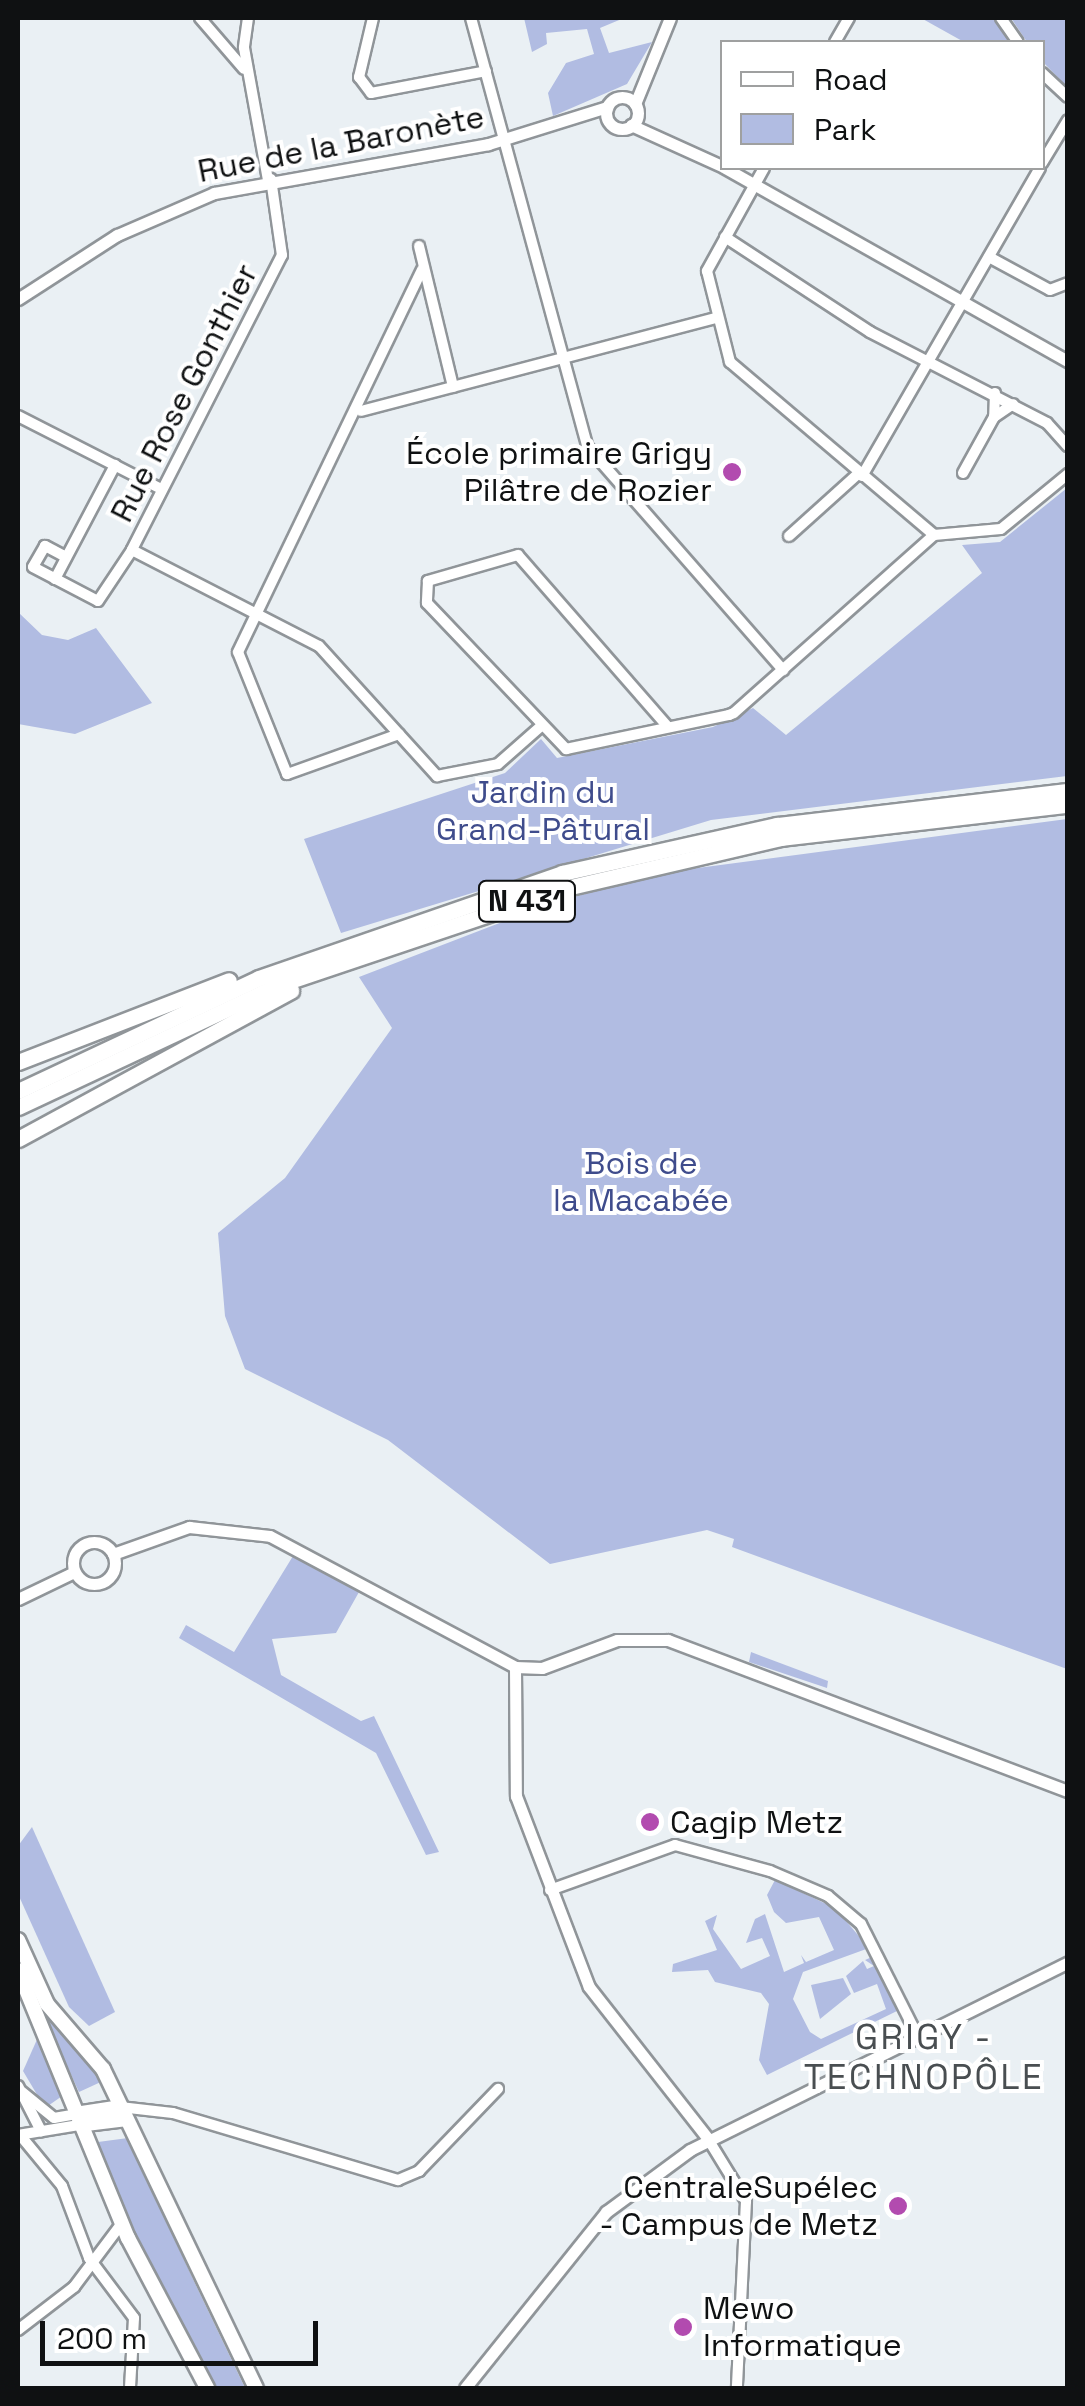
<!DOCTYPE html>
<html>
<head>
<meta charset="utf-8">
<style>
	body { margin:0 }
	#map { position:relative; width:1085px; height:2406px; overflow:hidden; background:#eaf0f4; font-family:"Space Grotesk",sans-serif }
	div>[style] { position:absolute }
	.green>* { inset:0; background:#b1bce2 }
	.roads { filter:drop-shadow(2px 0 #909599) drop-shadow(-2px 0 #909599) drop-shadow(0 2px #909599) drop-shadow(0 -2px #909599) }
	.minor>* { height:10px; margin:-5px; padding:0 5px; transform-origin:5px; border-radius:5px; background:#fff }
	.tertiary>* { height:11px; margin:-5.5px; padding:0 5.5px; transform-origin:5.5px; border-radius:5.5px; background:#fff }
	.tertiary>.ring { margin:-5.5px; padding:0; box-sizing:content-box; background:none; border:11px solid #fff; border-radius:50% }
	.secondary>* { height:14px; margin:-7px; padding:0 7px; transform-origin:7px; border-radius:7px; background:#fff }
	.trunk>* { height:15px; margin:-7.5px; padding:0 7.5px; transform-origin:7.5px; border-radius:7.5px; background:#fff }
	.dots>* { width:28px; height:28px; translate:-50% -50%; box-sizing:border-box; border:5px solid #fff; border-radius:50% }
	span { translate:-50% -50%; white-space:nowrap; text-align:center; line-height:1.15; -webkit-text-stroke:8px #fff; paint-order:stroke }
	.shield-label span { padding:2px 8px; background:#fff; border:2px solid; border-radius:8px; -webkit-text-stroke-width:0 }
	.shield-label { font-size:30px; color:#0f1112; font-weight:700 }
	.street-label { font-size:32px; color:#0f1112 }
	.poi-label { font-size:32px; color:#0f1112 }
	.right { translate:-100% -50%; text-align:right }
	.left { translate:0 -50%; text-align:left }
	.park-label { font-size:32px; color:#3f4c8c }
	.neighbourhood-label { font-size:35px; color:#494e51; letter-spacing:2.5px }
	.frame { position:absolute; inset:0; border:20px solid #0f1112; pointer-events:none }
	.legend { position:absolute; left:720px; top:40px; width:325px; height:130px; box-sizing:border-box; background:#fff; border:2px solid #9fa0a0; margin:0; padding:12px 18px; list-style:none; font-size:30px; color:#0f1112 }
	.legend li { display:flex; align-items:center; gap:20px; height:50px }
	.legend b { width:50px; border:2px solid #9fa0a0 }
	.scale { position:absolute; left:40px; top:2321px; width:278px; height:45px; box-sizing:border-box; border:5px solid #0f1112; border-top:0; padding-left:12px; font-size:30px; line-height:35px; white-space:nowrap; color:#0f1112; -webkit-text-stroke:8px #fff; paint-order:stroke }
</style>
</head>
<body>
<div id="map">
	<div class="green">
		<div style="clip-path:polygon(524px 18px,624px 18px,600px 28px,609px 53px,652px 42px,627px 84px,553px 116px,548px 93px,566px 63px,594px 54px,587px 29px,546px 33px,547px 44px,532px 52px)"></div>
		<div style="clip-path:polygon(921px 18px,996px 18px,1009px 42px,964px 42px)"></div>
		<div style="clip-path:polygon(1011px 18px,1067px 18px,1067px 87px,1043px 62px,1042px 42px,1027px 42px)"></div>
		<div style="clip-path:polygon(1067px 488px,1067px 776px,711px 820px,341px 933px,304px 839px,505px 773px,541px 739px,557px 758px,713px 727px,753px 708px,786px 735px,982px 573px,962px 545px,1000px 542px)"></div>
		<div style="clip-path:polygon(18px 612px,42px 635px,68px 640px,96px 628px,152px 703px,75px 734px,18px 724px)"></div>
		<div style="clip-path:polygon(1067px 819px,1067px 1669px,732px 1547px,734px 1539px,707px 1530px,550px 1564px,388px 1440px,245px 1369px,225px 1316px,218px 1233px,285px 1178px,392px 1028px,359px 977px,554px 902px,675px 871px)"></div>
		<div style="clip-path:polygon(293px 1556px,359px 1592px,336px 1633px,272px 1639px,281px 1675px,361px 1721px,374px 1716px,439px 1852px,426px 1855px,376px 1753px,179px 1638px,186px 1625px,234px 1652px)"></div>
		<div style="clip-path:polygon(751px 1652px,828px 1681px,827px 1688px,749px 1662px)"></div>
		<div style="clip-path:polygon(32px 1827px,115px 2012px,89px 2026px,69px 2007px,18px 1894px,18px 1846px)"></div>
		<div style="clip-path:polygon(775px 1880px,835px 1908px,869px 1948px,803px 1972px,793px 1999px,810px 2032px,821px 2039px,886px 2009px,877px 1984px,854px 1993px,846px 1976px,863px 1961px,867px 1969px,874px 1966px,865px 1960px,872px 1957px,899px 2010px,767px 2075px,759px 2060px,769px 2004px,761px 1993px,715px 1982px,708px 1970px,672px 1972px,673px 1964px,717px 1950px,705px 1921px,717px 1915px,713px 1929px,741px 1969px,770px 1956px,762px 1938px,746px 1943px,755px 1919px,765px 1914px,784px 1972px,804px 1963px,801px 1955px,806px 1962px,834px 1950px,819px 1917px,786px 1923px,774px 1912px,767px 1895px)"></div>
		<div style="clip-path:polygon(843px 1978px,851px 1994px,820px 2019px,811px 1985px)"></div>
		<div style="clip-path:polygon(41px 2010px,88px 2056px,103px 2081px,79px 2092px)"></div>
		<div style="clip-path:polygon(39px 2035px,65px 2094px,45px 2108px,23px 2071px)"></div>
		<div style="clip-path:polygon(128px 2138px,192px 2277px,245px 2388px,212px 2388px,136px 2237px,98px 2142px)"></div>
	</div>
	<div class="roads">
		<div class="minor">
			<div style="left:200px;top:18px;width:67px;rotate:49.2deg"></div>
			<div style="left:248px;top:18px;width:30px;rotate:98deg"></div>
			<div style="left:244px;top:48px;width:134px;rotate:79.7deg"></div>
			<div style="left:373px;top:18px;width:61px;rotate:103.3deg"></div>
			<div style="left:359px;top:77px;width:20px;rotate:53deg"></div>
			<div style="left:371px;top:93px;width:117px;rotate:-10.8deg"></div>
			<div style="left:471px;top:18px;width:443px;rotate:74.8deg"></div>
			<div style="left:587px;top:446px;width:298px;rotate:48.8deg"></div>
			<div style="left:1001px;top:18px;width:29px;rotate:55deg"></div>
			<div style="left:835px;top:42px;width:28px;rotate:-60deg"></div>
			<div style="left:1042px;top:73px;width:35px;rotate:43deg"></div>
			<div style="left:1042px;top:163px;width:50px;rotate:-58.8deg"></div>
			<div style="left:764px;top:168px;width:118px;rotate:119deg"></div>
			<div style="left:707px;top:271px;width:94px;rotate:75.8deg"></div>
			<div style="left:730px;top:362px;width:267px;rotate:40.3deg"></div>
			<div style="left:271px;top:179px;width:77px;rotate:81.8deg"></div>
			<div style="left:282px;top:255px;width:331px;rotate:117deg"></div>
			<div style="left:132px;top:550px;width:210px;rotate:27.2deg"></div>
			<div style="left:319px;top:646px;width:176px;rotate:47.8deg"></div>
			<div style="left:437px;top:776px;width:62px;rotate:-11.1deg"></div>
			<div style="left:498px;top:764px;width:56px;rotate:-41.4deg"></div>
			<div style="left:725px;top:237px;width:173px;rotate:33.2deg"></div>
			<div style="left:870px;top:332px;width:199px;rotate:27.2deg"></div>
			<div style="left:1047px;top:423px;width:31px;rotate:48deg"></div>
			<div style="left:419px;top:246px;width:145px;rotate:76.4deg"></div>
			<div style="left:989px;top:257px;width:69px;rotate:28.4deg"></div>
			<div style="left:1050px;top:290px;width:19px;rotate:-21deg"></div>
			<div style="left:995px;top:393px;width:24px;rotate:92deg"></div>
			<div style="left:994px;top:417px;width:23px;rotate:-34deg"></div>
			<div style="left:361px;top:411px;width:367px;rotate:-14.7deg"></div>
			<div style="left:18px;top:416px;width:161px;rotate:27deg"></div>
			<div style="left:963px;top:473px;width:64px;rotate:-61deg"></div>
			<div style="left:862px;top:476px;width:356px;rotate:-60deg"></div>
			<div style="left:789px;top:536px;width:94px;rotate:-42deg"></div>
			<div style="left:66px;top:557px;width:24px;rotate:-152deg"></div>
			<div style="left:45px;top:546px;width:24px;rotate:120deg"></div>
			<div style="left:33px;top:567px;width:73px;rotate:27.6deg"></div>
			<div style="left:98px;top:601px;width:61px;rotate:-56.3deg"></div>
			<div style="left:55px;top:579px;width:129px;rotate:-62.2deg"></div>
			<div style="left:668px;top:727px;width:228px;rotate:-131.1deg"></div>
			<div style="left:518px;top:555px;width:94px;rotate:163.9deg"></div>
			<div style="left:428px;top:581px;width:22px;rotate:93deg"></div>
			<div style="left:427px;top:603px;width:202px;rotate:46.4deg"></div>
			<div style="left:566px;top:749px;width:167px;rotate:-11.8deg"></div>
			<div style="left:729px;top:715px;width:5px;rotate:-22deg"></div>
			<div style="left:734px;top:713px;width:268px;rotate:-41.7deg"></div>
			<div style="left:934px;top:535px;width:67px;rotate:-5.1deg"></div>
			<div style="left:1001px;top:529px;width:87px;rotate:-39.4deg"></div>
			<div style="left:399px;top:734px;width:119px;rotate:160.3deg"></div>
			<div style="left:287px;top:774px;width:131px;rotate:-111.9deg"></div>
			<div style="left:238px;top:652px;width:424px;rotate:-64.3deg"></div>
			<div style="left:550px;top:1890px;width:133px;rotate:-19.8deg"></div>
			<div style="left:675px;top:1845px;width:98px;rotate:15.3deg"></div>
			<div style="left:770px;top:1871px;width:63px;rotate:23.3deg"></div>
			<div style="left:828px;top:1896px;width:43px;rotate:40.3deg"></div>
			<div style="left:861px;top:1924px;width:122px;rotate:63.2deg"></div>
			<div style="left:18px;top:2086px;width:51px;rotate:62.9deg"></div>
			<div style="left:22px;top:2092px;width:41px;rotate:39.1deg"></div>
			<div style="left:54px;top:2118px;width:27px;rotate:-10deg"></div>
			<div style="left:120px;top:2107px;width:53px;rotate:6.5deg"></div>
			<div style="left:173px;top:2113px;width:235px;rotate:16.6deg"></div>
			<div style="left:398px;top:2180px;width:23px;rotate:-23deg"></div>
			<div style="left:419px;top:2171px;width:114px;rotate:-46.1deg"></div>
			<div style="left:18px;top:2135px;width:68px;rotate:-9.3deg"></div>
			<div style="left:20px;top:2135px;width:66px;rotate:50.5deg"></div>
			<div style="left:62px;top:2186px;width:77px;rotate:69.4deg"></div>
			<div style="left:89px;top:2258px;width:75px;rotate:53.1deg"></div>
			<div style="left:134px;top:2318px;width:70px;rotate:93.3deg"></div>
			<div style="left:708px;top:2139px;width:73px;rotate:58.5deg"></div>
			<div style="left:746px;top:2201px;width:187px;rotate:92.8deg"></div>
			<div style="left:18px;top:2330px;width:71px;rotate:-37.5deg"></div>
			<div style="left:74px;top:2287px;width:80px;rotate:-53.1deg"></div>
		</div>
		<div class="tertiary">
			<div class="ring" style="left:606px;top:97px;width:21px;height:21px"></div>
			<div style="left:635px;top:104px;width:93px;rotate:-67.9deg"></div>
			<div style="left:631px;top:125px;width:100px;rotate:24.3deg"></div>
			<div style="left:725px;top:168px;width:394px;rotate:29.4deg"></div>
			<div style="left:18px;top:299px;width:118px;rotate:-32.9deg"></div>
			<div style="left:117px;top:235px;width:106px;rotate:-23.4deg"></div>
			<div style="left:214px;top:193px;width:278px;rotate:-10.1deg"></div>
			<div style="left:488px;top:144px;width:125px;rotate:-17.3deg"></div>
			<div class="ring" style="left:73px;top:1542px;width:31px;height:31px"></div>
			<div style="left:113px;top:1554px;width:81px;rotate:-19.6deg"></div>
			<div style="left:189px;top:1527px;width:81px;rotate:6.3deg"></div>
			<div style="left:270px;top:1536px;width:278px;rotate:28.1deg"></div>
			<div style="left:515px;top:1667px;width:27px;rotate:2deg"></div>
			<div style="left:542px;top:1668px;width:80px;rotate:-20.5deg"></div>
			<div style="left:617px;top:1640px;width:51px"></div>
			<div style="left:668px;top:1640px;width:428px;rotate:20.7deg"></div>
			<div style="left:18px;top:1599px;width:62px;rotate:-25.7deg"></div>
			<div style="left:515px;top:1667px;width:129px;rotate:89.6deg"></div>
			<div style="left:516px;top:1796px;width:204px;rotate:69.1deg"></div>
			<div style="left:589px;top:1987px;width:193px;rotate:51.9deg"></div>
			<div style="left:465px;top:2388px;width:226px;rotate:-51.3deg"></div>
			<div style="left:606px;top:2212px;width:104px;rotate:-36.4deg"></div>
			<div style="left:690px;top:2150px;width:422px;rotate:-26.4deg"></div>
		</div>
		<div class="secondary">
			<div style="left:18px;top:1940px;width:70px;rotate:65.6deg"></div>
			<div style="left:47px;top:2004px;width:86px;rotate:49.3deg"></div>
			<div style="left:103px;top:2069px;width:354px;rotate:64.4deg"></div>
			<div style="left:18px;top:1970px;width:290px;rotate:67.7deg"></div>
			<div style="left:128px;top:2238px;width:170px;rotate:62.2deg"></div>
			<div style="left:82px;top:2113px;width:38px;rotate:-9deg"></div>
			<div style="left:86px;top:2124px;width:39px;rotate:-7deg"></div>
		</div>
		<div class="trunk">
			<div style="left:18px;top:1062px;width:226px;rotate:-21.2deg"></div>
			<div style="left:18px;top:1091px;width:266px;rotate:-25.1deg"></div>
			<div style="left:259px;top:978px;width:321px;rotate:-19.1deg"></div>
			<div style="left:562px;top:873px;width:220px;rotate:-12.6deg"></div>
			<div style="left:777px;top:825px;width:293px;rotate:-6.7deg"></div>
			<div style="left:18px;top:1107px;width:290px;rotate:-25.1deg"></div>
			<div style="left:281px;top:984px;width:301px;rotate:-18.6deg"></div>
			<div style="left:566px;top:888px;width:221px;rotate:-13.1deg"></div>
			<div style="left:781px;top:838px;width:289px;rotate:-6.6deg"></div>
			<div style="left:18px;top:1139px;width:311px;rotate:-28.5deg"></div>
		</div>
	</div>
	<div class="dots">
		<div style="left:732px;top:472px;background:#b24baf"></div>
		<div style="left:650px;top:1822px;background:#b24baf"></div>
		<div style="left:898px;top:2206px;background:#b24baf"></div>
		<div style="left:683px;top:2327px;background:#b24baf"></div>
	</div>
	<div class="shield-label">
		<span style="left:527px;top:901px">N 431</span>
	</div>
	<div class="street-label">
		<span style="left:341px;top:144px;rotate:-11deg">Rue de la Baronète</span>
		<span style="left:184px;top:393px;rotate:-63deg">Rue Rose Gonthier</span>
	</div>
	<div class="poi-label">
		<span class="right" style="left:712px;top:472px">École primaire Grigy<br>Pilâtre de Rozier</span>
		<span class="left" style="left:670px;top:1822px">Cagip Metz</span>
		<span class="right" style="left:878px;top:2206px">CentraleSupélec<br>- Campus de Metz</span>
		<span class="left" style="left:703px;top:2327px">Mewo<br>Informatique</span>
	</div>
	<div class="park-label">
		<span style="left:543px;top:811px">Jardin du<br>Grand-Pâtural</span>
		<span style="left:641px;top:1182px">Bois de<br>la Macabée</span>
	</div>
	<div class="neighbourhood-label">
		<span style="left:924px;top:2057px">GRIGY -<br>TECHNOPÔLE</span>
	</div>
	<div class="frame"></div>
	<ul class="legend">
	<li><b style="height:12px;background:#fff"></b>Road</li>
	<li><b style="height:28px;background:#b1bce2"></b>Park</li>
	</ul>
	<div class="scale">200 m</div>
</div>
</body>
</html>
